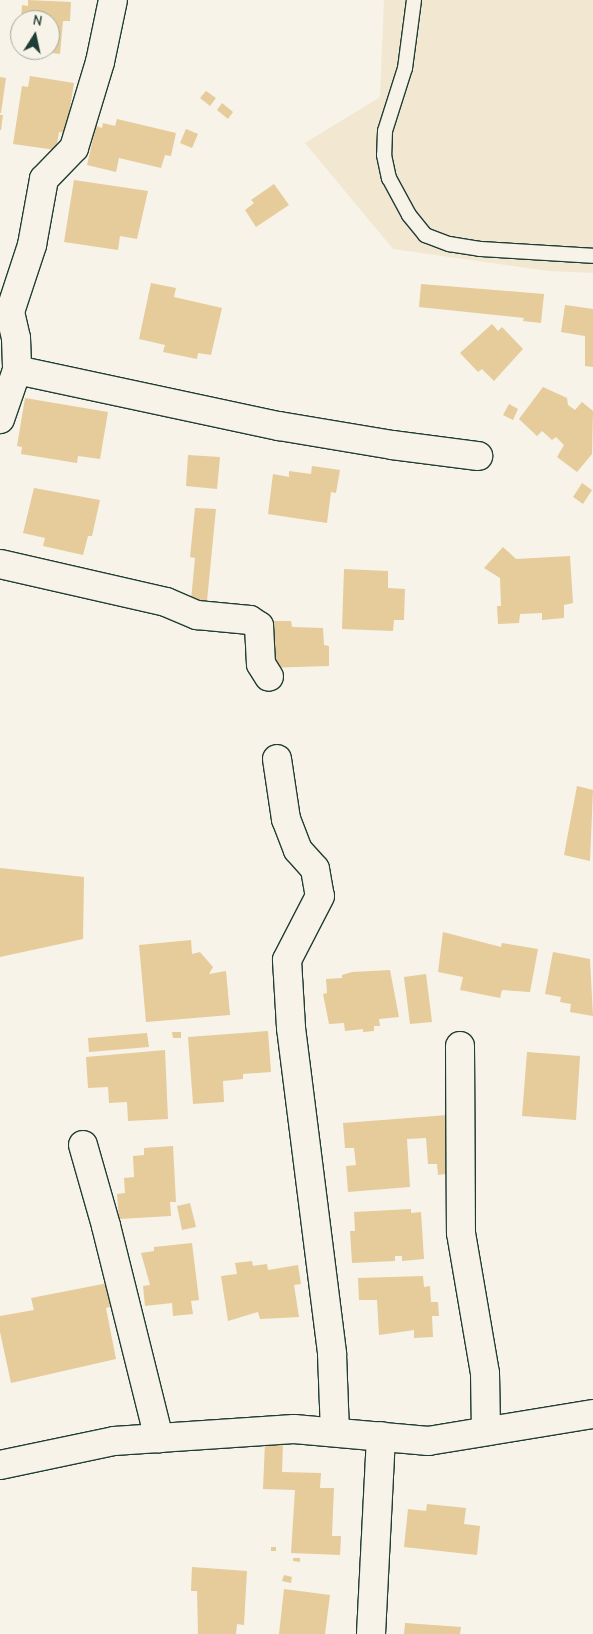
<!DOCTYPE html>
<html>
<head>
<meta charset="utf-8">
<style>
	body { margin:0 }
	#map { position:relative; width:593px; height:1634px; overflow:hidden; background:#f7f3e8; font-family:"Comic Neue",sans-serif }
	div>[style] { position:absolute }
	.built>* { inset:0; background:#f2e7d1 }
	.building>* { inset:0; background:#e6cb9b }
	.roads { filter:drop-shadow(1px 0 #1f3d34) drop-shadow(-1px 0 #1f3d34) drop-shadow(0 1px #1f3d34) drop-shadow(0 -1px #1f3d34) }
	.lane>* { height:14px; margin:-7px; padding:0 7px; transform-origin:7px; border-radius:7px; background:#f7f3e8 }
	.street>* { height:28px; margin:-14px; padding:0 14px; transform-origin:14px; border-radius:14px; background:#f7f3e8 }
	span { translate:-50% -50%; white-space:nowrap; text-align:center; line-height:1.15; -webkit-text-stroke:4px #f7f3e8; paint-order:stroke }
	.north { position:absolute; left:10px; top:10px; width:50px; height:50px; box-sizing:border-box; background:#f7f3e8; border:1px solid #a1aaa0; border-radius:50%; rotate:10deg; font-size:14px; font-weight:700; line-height:20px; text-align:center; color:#1f3d34 }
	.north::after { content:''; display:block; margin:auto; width:18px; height:22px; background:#1f3d34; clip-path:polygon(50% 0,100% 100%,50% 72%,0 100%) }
</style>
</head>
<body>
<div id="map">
	<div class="built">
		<div style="clip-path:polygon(384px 0,593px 0,593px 273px,549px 271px,393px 249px,305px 143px,380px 97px)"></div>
	</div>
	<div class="building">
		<div style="clip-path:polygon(28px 0,71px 2px,70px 21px,63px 21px,60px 54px,34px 51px,50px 50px,50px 20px,21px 20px,22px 5px,28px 6px)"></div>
		<div style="clip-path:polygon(30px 76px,74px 83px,66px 133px,59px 132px,56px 150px,13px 144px,22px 86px,28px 87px)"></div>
		<div style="clip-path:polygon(0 77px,6px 78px,1px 113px,0 113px)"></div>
		<div style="clip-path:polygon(206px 91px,216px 98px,210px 106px,200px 98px)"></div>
		<div style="clip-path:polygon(222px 103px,233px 112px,228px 119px,217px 110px)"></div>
		<div style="clip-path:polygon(0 115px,3px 115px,1px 130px,0 130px)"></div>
		<div style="clip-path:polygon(117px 119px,176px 133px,171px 156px,165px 155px,161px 168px,119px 158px,116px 172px,87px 165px,96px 126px,102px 128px,103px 123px,115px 126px)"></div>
		<div style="clip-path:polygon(186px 129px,198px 134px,192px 148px,180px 143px)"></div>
		<div style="clip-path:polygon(74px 180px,148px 191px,137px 239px,120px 236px,118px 250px,64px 242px)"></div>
		<div style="clip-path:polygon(274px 184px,289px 205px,256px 227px,245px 210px,254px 203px,251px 200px)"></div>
		<div style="clip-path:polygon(151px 283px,176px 288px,174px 297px,222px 308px,211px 355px,198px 353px,197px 359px,163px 352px,165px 345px,139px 339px)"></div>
		<div style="clip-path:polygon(421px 284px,544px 294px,541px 323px,523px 321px,524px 318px,419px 307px)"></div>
		<div style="clip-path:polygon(565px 305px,593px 309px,593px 367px,585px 366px,585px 336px,561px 332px)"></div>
		<div style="clip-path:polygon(492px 324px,498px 331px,502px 327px,523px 349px,494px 381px,482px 369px,478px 372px,460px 353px)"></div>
		<div style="clip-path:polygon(543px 387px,567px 398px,568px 405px,575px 410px,582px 402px,593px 411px,592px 454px,577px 472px,557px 457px,564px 445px,556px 437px,552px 440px,542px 431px,537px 436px,519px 419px)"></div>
		<div style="clip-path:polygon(25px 398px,108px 412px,100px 459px,78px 456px,77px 463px,21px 454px,22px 447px,17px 446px)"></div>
		<div style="clip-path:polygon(509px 404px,518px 409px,513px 420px,503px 415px)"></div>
		<div style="clip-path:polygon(188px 455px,220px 457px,217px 489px,186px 486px)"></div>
		<div style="clip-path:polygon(312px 466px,340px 470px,336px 493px,331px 492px,327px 523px,268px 514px,273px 474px,289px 477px,289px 471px,311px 474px)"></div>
		<div style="clip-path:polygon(582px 483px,592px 490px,583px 504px,573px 497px)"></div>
		<div style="clip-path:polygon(34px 488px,100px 500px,92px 536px,88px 536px,83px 555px,43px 546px,45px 538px,23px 533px)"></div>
		<div style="clip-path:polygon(195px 508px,216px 509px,207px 601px,191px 600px,195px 558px,190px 557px)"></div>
		<div style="clip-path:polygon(503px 547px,516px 559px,570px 556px,573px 603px,564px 605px,564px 618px,542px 620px,542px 613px,520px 614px,519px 623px,498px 624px,497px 606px,501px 606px,500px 578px,484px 568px)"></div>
		<div style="clip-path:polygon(344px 569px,388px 571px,388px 588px,405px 589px,404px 620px,394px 620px,393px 631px,342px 629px)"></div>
		<div style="clip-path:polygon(265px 621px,291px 621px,292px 627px,323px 628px,324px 645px,329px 646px,329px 666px,264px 668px)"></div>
		<div style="clip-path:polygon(577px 786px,593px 790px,590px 861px,564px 855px)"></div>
		<div style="clip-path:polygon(0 868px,84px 877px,83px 939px,0 957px)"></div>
		<div style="clip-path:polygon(443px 932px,501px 947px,502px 943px,538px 949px,530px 992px,502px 990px,500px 998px,460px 990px,463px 977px,438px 972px)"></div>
		<div style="clip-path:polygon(191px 940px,192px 954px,200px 952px,213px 967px,209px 974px,226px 971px,230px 1015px,146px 1022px,139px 945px)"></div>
		<div style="clip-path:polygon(553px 952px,590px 959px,593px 1016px,570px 1012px,571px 1004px,560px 1002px,561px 997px,545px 994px)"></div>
		<div style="clip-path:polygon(390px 970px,399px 1017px,379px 1019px,380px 1026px,374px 1026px,374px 1031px,363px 1032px,363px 1029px,345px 1031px,344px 1023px,329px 1024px,323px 994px,327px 993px,326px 979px,342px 978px,342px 975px,352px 972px)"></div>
		<div style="clip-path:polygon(426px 974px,432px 1022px,410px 1024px,404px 977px)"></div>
		<div style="clip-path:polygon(268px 1031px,271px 1072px,243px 1074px,243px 1079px,223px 1081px,224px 1102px,193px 1104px,188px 1037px)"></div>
		<div style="clip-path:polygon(172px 1032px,181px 1032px,181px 1038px,173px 1038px)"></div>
		<div style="clip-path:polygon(147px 1033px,149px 1047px,89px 1052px,88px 1038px)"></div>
		<div style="clip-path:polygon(165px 1050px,168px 1119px,128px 1121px,127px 1102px,109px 1103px,108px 1087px,88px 1088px,86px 1057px)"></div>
		<div style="clip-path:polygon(527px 1052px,580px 1056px,576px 1120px,522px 1116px)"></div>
		<div style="clip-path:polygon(448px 1115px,453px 1173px,438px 1175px,437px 1164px,428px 1164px,426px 1138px,407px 1139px,410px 1187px,348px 1192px,346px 1166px,356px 1165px,354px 1148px,345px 1148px,343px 1123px)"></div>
		<div style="clip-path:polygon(173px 1146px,176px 1202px,170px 1202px,171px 1216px,119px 1219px,117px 1194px,125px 1193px,124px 1178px,134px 1177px,133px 1156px,144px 1155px,144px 1148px)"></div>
		<div style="clip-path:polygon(190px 1203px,196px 1227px,182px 1230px,177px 1206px)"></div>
		<div style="clip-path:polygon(411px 1209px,411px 1213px,421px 1212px,424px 1259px,402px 1261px,402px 1256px,395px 1256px,395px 1261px,352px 1263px,350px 1231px,355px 1231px,354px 1212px)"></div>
		<div style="clip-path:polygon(192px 1243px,199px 1300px,191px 1301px,193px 1314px,173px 1316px,172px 1303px,145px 1306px,143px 1286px,150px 1285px,141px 1253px,154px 1251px,154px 1247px)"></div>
		<div style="clip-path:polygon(252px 1261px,253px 1266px,267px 1264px,268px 1270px,298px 1265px,301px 1284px,294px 1285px,299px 1317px,260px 1319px,258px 1312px,228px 1321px,221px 1276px,237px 1274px,235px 1263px)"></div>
		<div style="clip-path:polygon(423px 1276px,424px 1287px,430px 1286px,431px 1302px,438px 1302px,439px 1316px,432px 1316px,433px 1337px,414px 1338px,414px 1330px,379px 1335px,377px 1300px,359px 1300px,358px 1278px)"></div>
		<div style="clip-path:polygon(108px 1283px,113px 1306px,106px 1308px,116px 1359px,11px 1383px,0 1332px,0 1316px,34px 1310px,31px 1298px)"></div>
		<div style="clip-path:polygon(265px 1442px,283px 1443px,282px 1472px,321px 1473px,320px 1488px,334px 1488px,332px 1536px,341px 1536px,340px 1555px,291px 1553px,295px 1490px,263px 1489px)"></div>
		<div style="clip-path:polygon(427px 1504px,466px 1508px,464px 1524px,480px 1526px,477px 1555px,404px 1547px,408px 1509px,426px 1511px)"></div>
		<div style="clip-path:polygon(271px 1547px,276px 1547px,276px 1551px,271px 1551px)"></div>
		<div style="clip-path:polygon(293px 1558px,300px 1558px,300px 1562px,293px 1561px)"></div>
		<div style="clip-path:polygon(192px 1567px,247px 1571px,244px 1625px,237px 1624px,236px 1634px,198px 1634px,197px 1591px,191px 1591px)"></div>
		<div style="clip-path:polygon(284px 1575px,292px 1577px,291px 1583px,282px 1581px)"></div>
		<div style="clip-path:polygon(284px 1589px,330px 1595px,325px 1634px,279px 1634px)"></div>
		<div style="clip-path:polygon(405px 1623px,461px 1627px,460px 1634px,404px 1634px)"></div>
	</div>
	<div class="roads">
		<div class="lane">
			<div style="left:414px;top:0;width:69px;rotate:97.5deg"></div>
			<div style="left:405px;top:68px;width:66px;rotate:107.6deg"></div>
			<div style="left:385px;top:131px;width:24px;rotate:92deg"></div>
			<div style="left:384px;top:155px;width:24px;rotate:78deg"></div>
			<div style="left:389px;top:178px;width:42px;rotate:61.6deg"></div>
			<div style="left:409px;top:215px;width:26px;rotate:51deg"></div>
			<div style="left:425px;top:235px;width:26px;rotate:21deg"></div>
			<div style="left:449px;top:244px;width:31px;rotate:9deg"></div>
			<div style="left:480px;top:249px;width:113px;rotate:3.5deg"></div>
		</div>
		<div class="street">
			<div style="left:0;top:312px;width:10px"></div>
			<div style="left:10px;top:312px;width:27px;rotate:77deg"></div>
			<div style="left:16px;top:338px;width:32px;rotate:88deg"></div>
			<div style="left:17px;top:370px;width:52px;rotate:109.1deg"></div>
			<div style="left:10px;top:312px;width:71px;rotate:-71.8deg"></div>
			<div style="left:32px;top:245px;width:67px;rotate:-79.7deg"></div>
			<div style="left:44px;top:179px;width:43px;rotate:-45.9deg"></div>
			<div style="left:74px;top:148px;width:90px;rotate:-73.2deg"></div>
			<div style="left:100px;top:62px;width:63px;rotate:-78.2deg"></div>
			<div style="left:17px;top:370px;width:268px;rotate:12.1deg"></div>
			<div style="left:279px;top:426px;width:115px;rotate:9.5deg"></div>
			<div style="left:392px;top:445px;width:87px;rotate:7.3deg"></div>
			<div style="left:0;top:564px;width:170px;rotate:12.9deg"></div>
			<div style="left:166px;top:602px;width:34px;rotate:23deg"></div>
			<div style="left:197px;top:615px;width:53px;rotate:5.4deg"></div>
			<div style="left:250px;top:620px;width:11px;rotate:34deg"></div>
			<div style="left:259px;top:626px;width:38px;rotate:87deg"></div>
			<div style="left:261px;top:664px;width:15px;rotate:58deg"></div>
			<div style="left:277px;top:759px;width:61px;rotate:81.5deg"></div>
			<div style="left:286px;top:819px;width:33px;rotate:69deg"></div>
			<div style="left:298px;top:850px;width:25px;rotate:48deg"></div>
			<div style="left:315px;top:869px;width:27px;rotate:80deg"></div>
			<div style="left:320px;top:896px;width:72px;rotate:117.3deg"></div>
			<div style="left:287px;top:960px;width:68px;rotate:86.6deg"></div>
			<div style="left:291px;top:1028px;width:329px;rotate:82.8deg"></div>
			<div style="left:332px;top:1354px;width:78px;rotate:87.8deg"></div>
			<div style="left:460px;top:1046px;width:187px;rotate:89.7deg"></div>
			<div style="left:461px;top:1233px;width:142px;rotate:80.3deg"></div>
			<div style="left:485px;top:1373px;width:58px;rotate:89deg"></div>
			<div style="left:83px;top:1145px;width:84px;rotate:74.1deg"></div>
			<div style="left:106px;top:1226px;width:219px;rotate:76deg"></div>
			<div style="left:0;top:1465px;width:116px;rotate:-11.9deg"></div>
			<div style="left:114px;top:1441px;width:180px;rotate:-3.8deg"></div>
			<div style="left:294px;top:1429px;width:135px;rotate:5.1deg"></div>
			<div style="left:428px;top:1441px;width:167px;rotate:-9.3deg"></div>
			<div style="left:371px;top:1634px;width:198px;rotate:-87.1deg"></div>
		</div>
	</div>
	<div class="north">N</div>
</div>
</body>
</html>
